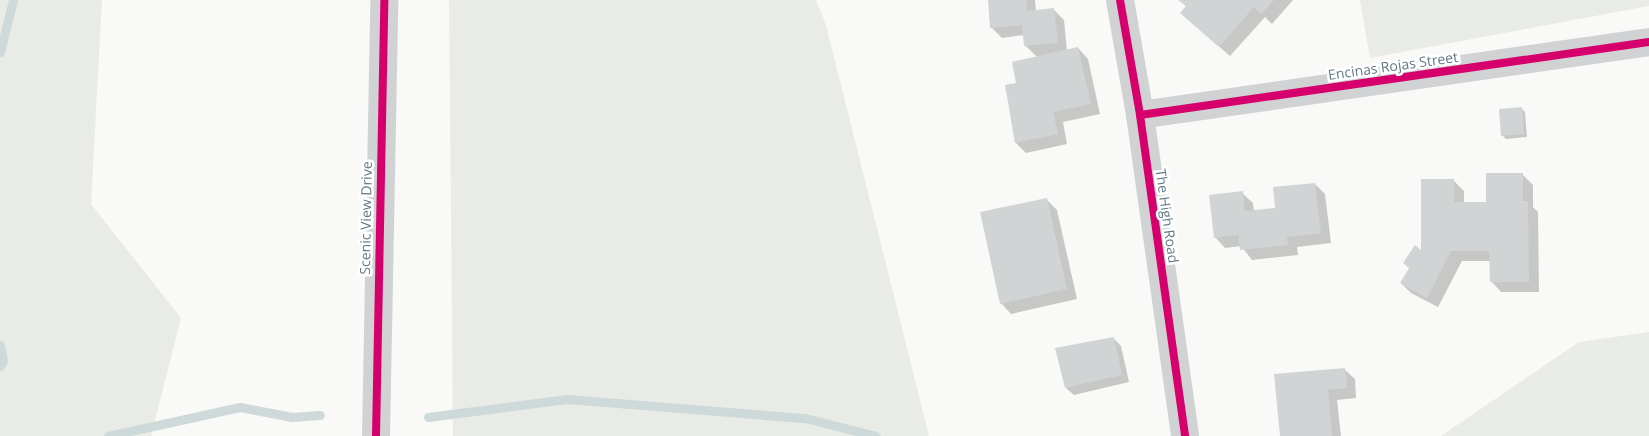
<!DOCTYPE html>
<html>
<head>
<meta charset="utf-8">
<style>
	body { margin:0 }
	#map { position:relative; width:1649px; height:436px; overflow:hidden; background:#f9f9f8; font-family:"Open Sans",sans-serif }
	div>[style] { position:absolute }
	.green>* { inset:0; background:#e9ece6 }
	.shadow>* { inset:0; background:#0003 }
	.stream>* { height:9px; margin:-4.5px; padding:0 4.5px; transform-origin:4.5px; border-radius:4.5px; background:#ced9da }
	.building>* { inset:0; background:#d1d4d4 }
	.minor>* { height:28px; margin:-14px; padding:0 14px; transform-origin:14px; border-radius:14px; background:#d1d2d3 }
	.cycleway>* { height:8px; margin:-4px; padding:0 4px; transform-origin:4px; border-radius:4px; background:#d6006c }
	span { translate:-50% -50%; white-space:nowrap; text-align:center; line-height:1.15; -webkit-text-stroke:5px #fff; paint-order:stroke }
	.street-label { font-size:14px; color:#627a85 }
</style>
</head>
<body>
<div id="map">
	<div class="green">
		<div style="clip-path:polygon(0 0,102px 0,91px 204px,181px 318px,151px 436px,0 436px)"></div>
		<div style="clip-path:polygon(449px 0,816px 0,826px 25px,929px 436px,453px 436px)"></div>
		<div style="clip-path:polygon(1360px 0,1649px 0,1649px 6px,1370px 58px)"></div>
		<div style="clip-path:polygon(1649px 332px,1649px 436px,1441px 436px,1579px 342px)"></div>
	</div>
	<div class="shadow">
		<div style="clip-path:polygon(989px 0,1035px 0,1036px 11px,1054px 10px,1064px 20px,1067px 51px,1078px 48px,1088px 59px,1100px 114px,1063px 122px,1067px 144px,1026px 153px,1016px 143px,1018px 83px,1037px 57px,1025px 45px,1024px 35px,1002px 38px,991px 27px)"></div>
		<div style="clip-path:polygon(1180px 0,1293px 0,1272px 24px,1265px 17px,1230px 56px,1192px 23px,1187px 7px)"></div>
		<div style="clip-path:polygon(1521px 108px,1525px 112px,1527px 137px,1506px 139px,1502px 135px)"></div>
		<div style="clip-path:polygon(1522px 174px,1533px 185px,1533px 207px,1538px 212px,1539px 292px,1501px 292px,1491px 281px,1491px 261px,1462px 261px,1438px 307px,1411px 293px,1401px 283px,1422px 252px,1454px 181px,1464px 191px,1464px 204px,1487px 204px)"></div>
		<div style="clip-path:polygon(1315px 184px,1325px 194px,1331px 243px,1297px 247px,1298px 255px,1252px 260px,1241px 246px,1225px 248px,1215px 237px,1242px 193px,1253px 203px,1254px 211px,1276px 209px)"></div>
		<div style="clip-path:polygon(1046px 199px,1057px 210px,1077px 299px,1011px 314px,1001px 303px)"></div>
		<div style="clip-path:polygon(1113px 338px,1121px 346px,1129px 382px,1074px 395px,1066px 388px)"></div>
		<div style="clip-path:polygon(1344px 369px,1355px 379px,1356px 398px,1337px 400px,1341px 436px,1281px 436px)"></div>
	</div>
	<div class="stream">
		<div style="left:0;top:52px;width:54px;rotate:-76deg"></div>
		<div style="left:0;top:345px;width:16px;rotate:79deg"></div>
		<div style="left:3px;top:361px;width:6px;rotate:121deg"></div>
		<div style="left:428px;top:417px;width:140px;rotate:-7.4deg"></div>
		<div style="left:567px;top:399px;width:239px;rotate:4.6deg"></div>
		<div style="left:805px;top:418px;width:73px;rotate:14.2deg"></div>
		<div style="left:108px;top:436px;width:135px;rotate:-12.4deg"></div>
		<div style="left:240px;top:407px;width:53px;rotate:10.9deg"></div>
		<div style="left:292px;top:417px;width:28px;rotate:-4deg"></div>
	</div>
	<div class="building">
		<div style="clip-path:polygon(988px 0,1026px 0,1027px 11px,1054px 8px,1058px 43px,1024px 46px,1022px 25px,990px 28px)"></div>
		<div style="clip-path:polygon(1178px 0,1274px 0,1261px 14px,1254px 7px,1219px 47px,1180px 13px,1186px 6px)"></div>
		<div style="clip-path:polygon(1078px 47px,1091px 104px,1053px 112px,1058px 134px,1015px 143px,1005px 85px,1016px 83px,1012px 62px)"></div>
		<div style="clip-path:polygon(1522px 107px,1524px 134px,1501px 136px,1499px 109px)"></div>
		<div style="clip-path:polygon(1486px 173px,1523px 173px,1523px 201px,1528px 201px,1529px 282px,1490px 282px,1489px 251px,1451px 251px,1427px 298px,1400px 283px,1409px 268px,1403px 263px,1415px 245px,1421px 250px,1421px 179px,1454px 179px,1454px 202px,1486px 202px)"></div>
		<div style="clip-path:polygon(1315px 183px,1321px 233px,1287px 237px,1288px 245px,1240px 250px,1238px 235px,1214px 238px,1209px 195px,1243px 191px,1245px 211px,1275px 208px,1273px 187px)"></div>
		<div style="clip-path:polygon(1047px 198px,1067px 289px,1000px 304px,980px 212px)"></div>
		<div style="clip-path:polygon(1114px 337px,1122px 375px,1065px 388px,1055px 348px)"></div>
		<div style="clip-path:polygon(1345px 368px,1347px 388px,1328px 390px,1332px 436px,1280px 436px,1274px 374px)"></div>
	</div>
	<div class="minor">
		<div style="left:1120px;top:0;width:117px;rotate:80.1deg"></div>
		<div style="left:1140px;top:115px;width:324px;rotate:82deg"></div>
		<div style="left:1140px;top:115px;width:514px;rotate:-8.16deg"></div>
		<div style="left:376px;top:436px;width:436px;rotate:-88.9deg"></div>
	</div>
	<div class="cycleway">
		<div style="left:1120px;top:0;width:117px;rotate:80.1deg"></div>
		<div style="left:1140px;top:115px;width:324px;rotate:82deg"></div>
		<div style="left:1140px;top:115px;width:514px;rotate:-8.16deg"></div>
		<div style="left:376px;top:436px;width:436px;rotate:-88.9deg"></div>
	</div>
	<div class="street-label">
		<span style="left:1393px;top:66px;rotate:-8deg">Encinas Rojas Street</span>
		<span style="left:1167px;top:216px;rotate:82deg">The High Road</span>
		<span style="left:366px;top:218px;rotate:-89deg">Scenic View Drive</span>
	</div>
</div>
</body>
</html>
